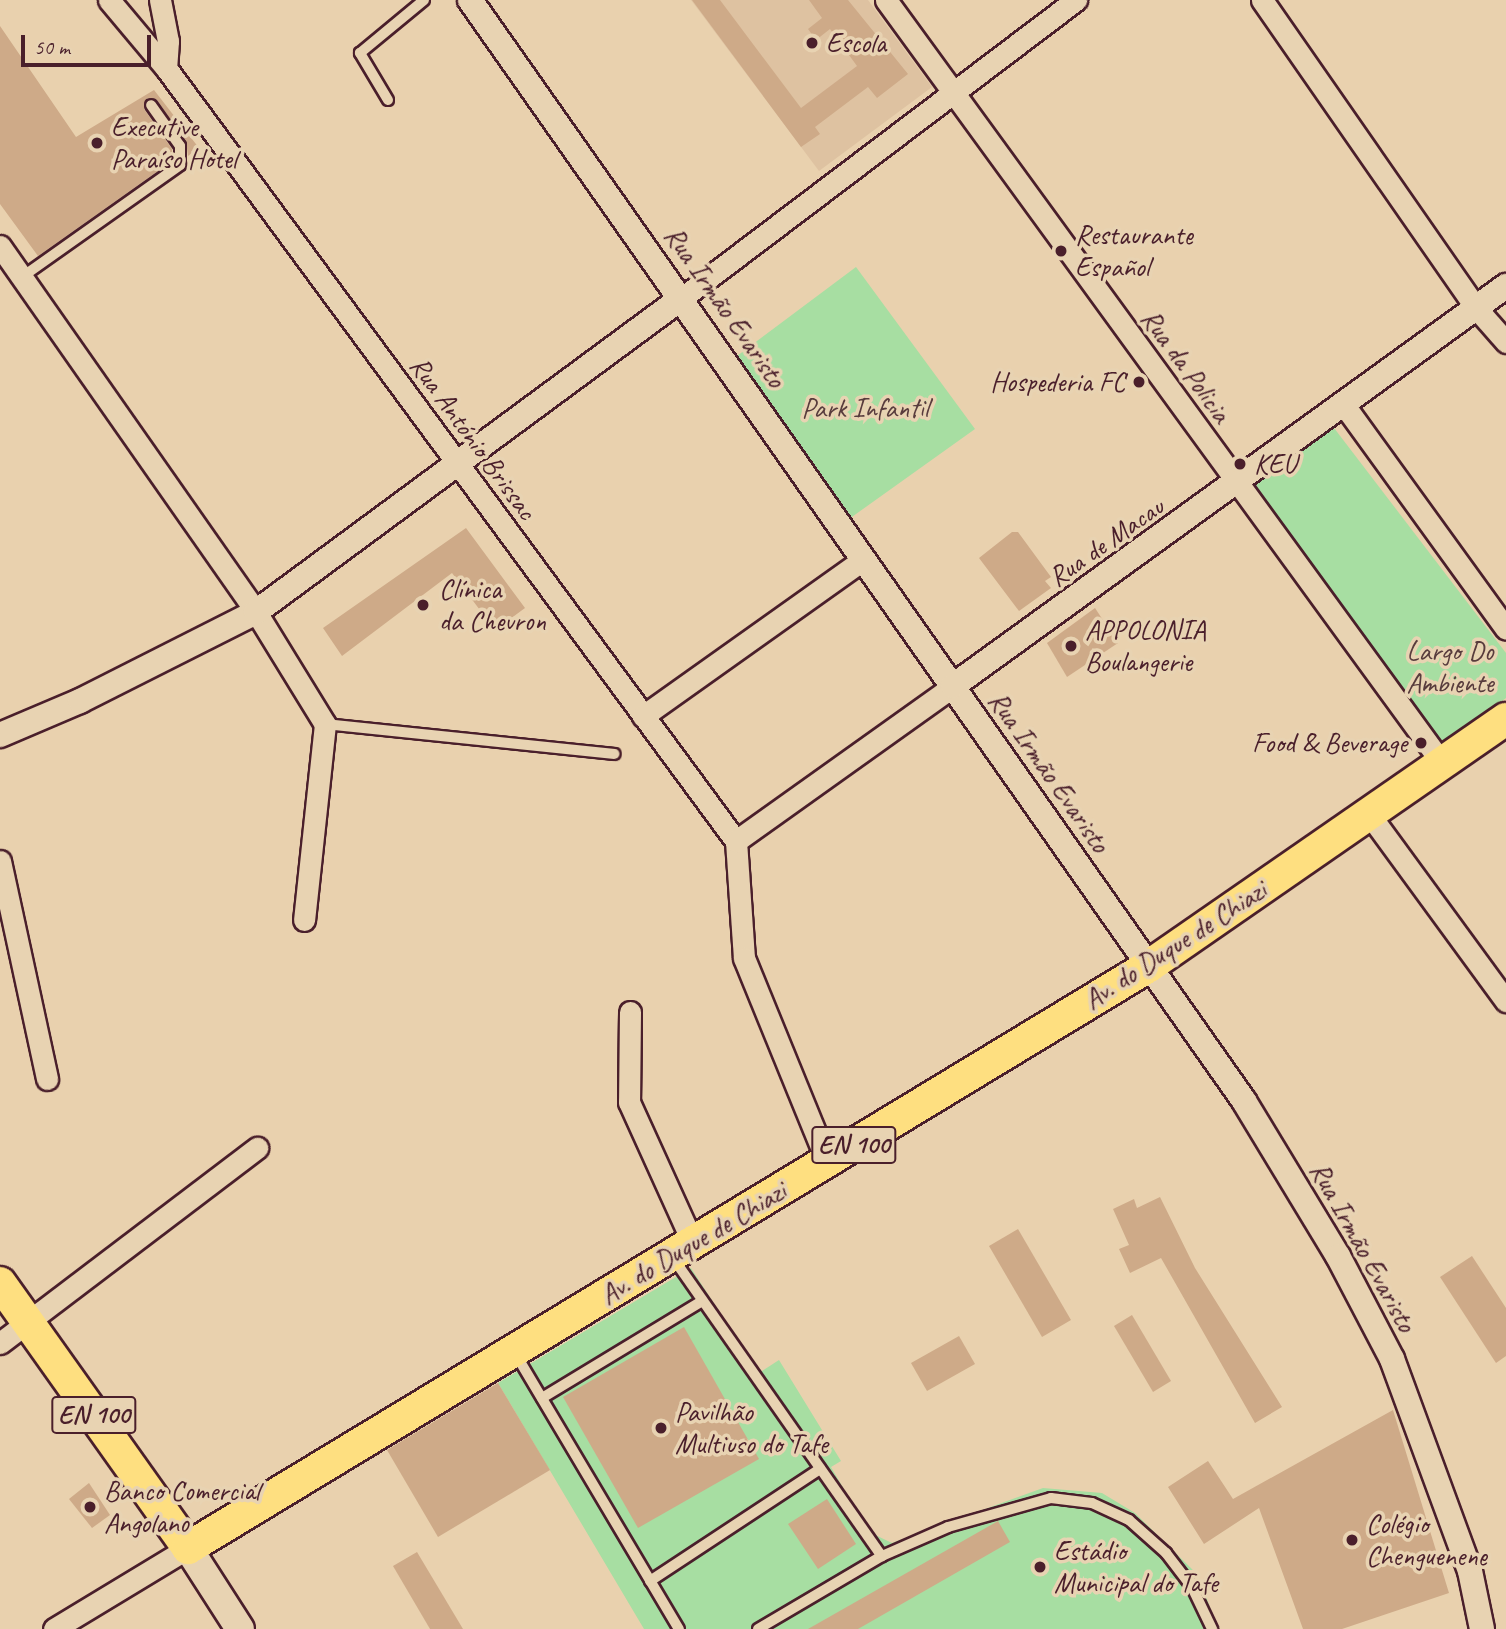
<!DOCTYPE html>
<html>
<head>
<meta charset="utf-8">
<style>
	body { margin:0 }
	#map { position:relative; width:1506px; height:1629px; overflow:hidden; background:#e9d1ae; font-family:Caveat,sans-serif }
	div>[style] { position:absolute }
	.built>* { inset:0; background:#dec2a1 }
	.green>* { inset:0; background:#a7dea2 }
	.building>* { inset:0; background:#ceaa88 }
	.roads { filter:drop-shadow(2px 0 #4a1f2b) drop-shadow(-2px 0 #4a1f2b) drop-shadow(0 2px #4a1f2b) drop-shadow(0 -2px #4a1f2b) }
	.service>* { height:10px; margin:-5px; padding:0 5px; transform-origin:5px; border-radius:5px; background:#e8d3b2 }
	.minor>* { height:21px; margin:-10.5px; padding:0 10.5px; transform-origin:10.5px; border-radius:10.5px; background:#e8d3b2 }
	.tertiary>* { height:24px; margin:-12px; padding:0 12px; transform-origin:12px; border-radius:12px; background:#e8d3b2 }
	.secondary>* { height:28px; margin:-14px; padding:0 14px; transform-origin:14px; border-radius:14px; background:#e8d3b2 }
	.primary>* { height:32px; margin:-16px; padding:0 16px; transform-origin:16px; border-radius:16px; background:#fedf80 }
	.dots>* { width:19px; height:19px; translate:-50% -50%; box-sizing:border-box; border:4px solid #e8d3b2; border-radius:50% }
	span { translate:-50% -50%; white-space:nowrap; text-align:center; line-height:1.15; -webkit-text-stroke:7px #e8d3b2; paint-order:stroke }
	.shield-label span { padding:2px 5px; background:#e8d3b2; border:2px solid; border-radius:5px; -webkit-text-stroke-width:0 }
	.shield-label { font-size:26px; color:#4a1f2b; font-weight:700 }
	.poi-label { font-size:28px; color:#4a1f2b }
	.left { translate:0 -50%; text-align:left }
	.right { translate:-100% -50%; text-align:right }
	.street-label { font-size:28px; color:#4a1f2b }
	.park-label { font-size:28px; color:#583c3d }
	.scale { position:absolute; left:21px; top:35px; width:130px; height:32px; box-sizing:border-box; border:4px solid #4a1f2b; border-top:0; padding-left:9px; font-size:21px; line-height:24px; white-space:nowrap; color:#4a1f2b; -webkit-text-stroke:5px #e8d3b2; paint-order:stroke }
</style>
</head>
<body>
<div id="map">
	<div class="built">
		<div style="clip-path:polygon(691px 0,868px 0,932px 87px,819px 171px)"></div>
	</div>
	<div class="green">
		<div style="clip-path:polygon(856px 267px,975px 429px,849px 519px,737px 356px)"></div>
		<div style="clip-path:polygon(1331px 424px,1506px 653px,1506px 698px,1443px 745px,1250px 487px)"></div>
		<div style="clip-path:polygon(691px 1268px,759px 1373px,779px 1360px,841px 1461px,831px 1467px,869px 1532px,892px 1543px,1043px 1488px,1102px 1493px,1135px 1513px,1198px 1575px,1218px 1629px,644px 1629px,498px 1383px)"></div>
	</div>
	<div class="building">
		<div style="clip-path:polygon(692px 0,720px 0,801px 108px,857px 66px,830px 29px,816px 40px,808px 29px,822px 18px,809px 0,848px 0,908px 74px,877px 98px,868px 87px,815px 127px,820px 134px,801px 147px)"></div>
		<div style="clip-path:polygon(0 26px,76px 137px,154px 90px,199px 148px,188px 156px,186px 141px,157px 100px,147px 98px,144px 109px,172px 149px,172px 161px,38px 256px,0 204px)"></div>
		<div style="clip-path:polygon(466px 528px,525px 608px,495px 630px,452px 573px,342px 656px,323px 628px)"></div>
		<div style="clip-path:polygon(1012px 532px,1018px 532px,1051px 577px,1045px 581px,1051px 588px,1019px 611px,979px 558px)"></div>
		<div style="clip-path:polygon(1095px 608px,1118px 643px,1067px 677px,1047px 643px)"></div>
		<div style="clip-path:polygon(1160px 1197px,1195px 1268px,1282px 1407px,1255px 1423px,1161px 1258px,1130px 1273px,1119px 1249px,1129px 1245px,1113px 1209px,1134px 1199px,1137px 1208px)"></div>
		<div style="clip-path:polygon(1018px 1229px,1071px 1320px,1042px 1337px,989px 1246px)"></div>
		<div style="clip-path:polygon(1472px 1256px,1506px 1308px,1506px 1356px,1496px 1363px,1440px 1277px)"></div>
		<div style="clip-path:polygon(1132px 1315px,1171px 1381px,1153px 1392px,1114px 1326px)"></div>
		<div style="clip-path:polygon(684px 1327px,759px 1459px,638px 1528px,563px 1397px)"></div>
		<div style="clip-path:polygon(959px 1336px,975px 1364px,927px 1391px,911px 1363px)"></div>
		<div style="clip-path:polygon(498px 1383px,550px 1470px,438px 1537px,387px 1450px)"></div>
		<div style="clip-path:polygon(1393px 1410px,1449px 1593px,1342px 1629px,1303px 1629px,1259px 1508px,1204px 1544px,1168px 1487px,1208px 1461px,1233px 1499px)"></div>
		<div style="clip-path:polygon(89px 1483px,110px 1515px,92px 1528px,69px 1499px)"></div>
		<div style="clip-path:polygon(827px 1499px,856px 1544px,818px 1569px,788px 1524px)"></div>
		<div style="clip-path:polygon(998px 1521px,1010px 1542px,858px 1629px,808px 1629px)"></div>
		<div style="clip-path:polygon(417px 1552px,463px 1629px,430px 1629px,393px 1566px)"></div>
	</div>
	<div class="roads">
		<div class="service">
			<div style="left:388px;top:100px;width:55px;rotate:-120.8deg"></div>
			<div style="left:360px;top:53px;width:83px;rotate:-39.6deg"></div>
			<div style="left:22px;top:277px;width:194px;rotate:-35.3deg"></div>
			<div style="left:180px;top:165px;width:19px;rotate:-90deg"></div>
			<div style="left:180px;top:146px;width:50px;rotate:-125.3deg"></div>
			<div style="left:325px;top:724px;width:291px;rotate:5.9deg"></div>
			<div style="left:673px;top:1258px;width:364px;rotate:55deg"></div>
			<div style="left:515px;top:1353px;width:321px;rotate:59.3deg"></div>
			<div style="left:542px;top:1398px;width:187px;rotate:-31.2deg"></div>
			<div style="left:650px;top:1581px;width:204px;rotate:-33.4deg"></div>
			<div style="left:758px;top:1629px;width:144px;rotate:-30.5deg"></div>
			<div style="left:882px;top:1556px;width:72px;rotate:-23.7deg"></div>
			<div style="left:948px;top:1527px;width:107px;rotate:-15.7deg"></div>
			<div style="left:1051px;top:1498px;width:41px;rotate:7deg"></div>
			<div style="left:1092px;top:1503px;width:41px;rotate:24.7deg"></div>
			<div style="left:1129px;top:1520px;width:50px;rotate:41.7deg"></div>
			<div style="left:1166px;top:1553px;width:43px;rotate:52.6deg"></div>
			<div style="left:1192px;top:1587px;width:47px;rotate:64.5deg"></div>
		</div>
		<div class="minor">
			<div style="left:109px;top:0;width:89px;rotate:50deg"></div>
			<div style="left:166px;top:68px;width:960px;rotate:53.6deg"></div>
			<div style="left:160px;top:0;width:42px;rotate:79deg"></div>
			<div style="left:168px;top:41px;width:27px;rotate:94deg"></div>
			<div style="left:886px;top:0;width:944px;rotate:53.92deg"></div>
			<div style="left:1262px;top:0;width:376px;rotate:55.2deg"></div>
			<div style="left:1477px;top:309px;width:44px;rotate:48.7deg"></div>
			<div style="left:0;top:246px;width:447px;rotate:55deg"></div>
			<div style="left:256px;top:612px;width:132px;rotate:58.4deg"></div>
			<div style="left:325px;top:724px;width:197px;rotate:96.1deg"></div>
			<div style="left:683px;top:297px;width:493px;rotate:-37.1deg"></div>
			<div style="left:1344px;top:405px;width:276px;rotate:54.1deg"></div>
			<div style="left:643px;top:716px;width:271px;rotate:-35.4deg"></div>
			<div style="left:1369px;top:814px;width:232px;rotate:53.8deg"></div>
			<div style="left:736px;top:841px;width:117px;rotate:86.1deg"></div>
			<div style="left:744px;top:958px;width:219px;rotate:67.8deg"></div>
			<div style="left:736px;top:841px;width:267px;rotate:-35.5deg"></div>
			<div style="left:0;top:861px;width:223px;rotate:77.8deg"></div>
			<div style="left:630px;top:1012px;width:90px;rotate:90.6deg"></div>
			<div style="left:629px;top:1102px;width:155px;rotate:65.6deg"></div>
			<div style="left:0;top:1343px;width:323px;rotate:-37.2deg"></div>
			<div style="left:54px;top:1629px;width:157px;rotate:-31.2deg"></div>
		</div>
		<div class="tertiary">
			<div style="left:470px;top:0;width:1346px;rotate:54.89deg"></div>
			<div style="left:1244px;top:1101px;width:181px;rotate:58.8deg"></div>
			<div style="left:1338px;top:1256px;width:116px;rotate:62.3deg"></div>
			<div style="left:1392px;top:1359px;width:226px;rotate:69.8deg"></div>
			<div style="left:1470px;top:1571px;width:59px;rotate:78.3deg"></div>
			<div style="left:953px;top:686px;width:683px;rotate:-35.88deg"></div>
			<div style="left:0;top:735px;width:87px;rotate:-23deg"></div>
			<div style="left:80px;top:701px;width:197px;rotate:-26.8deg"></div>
			<div style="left:256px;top:612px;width:531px;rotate:-36.42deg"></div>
		</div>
		<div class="secondary">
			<div style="left:188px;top:1548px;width:96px;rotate:57.3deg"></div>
		</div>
		<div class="primary">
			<div style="left:0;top:1283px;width:325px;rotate:54.6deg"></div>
			<div style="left:188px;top:1548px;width:1123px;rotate:-31.2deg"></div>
			<div style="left:1149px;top:966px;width:434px;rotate:-34.7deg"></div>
		</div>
	</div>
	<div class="dots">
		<div style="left:812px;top:43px;background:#4a1f2b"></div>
		<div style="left:97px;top:143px;background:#4a1f2b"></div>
		<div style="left:1061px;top:251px;background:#4a1f2b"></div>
		<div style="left:1139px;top:382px;background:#4a1f2b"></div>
		<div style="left:1240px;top:464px;background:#4a1f2b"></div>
		<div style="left:423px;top:605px;background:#4a1f2b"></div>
		<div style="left:1071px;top:646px;background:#4a1f2b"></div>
		<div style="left:1421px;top:743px;background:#4a1f2b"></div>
		<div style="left:661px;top:1428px;background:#4a1f2b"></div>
		<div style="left:90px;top:1507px;background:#4a1f2b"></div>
		<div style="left:1352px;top:1540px;background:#4a1f2b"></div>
		<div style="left:1040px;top:1567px;background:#4a1f2b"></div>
	</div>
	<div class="shield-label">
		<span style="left:854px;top:1145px">EN 100</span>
		<span style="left:94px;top:1415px">EN 100</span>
	</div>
	<div class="poi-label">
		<span class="left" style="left:826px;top:43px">Escola</span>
		<span class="left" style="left:111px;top:143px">Executive<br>Paraíso Hotel</span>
		<span class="left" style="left:1075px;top:251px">Restaurante<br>Español</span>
		<span class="right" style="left:1125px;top:382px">Hospederia FC</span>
		<span class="left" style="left:1254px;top:464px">KEU</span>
		<span class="left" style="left:439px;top:605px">Clínica<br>da Chevron</span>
		<span class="left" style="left:1085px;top:646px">APPOLONIA<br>Boulangerie</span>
		<span class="right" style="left:1407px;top:743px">Food &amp; Beverage</span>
		<span class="left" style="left:675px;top:1428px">Pavilhão<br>Multiuso do Tafe</span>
		<span class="left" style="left:104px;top:1507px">Banco Comercial<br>Angolano</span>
		<span class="left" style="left:1366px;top:1540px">Colégio<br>Chenguenene</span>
		<span class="left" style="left:1054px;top:1567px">Estádio<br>Municipal do Tafe</span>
	</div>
	<div class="street-label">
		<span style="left:725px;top:307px;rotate:55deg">Rua Irmão Evaristo</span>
		<span style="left:1186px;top:366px;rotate:54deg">Rua da Policia</span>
		<span style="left:473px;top:438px;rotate:54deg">Rua António Brissac</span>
		<span style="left:1106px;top:542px;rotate:-35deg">Rua de Macau</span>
		<span style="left:1049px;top:772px;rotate:55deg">Rua Irmão Evaristo</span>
		<span style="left:1175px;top:945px;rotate:-33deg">Av. do Duque de Chiazi</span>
		<span style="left:693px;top:1243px;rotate:-31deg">Av. do Duque de Chiazi</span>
		<span style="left:1363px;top:1247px;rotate:61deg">Rua Irmão Evaristo</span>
	</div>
	<div class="park-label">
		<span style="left:865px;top:408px">Park Infantil</span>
		<span style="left:1450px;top:667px">Largo Do<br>Ambiente</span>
	</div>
	<div class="scale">50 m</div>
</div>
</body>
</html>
